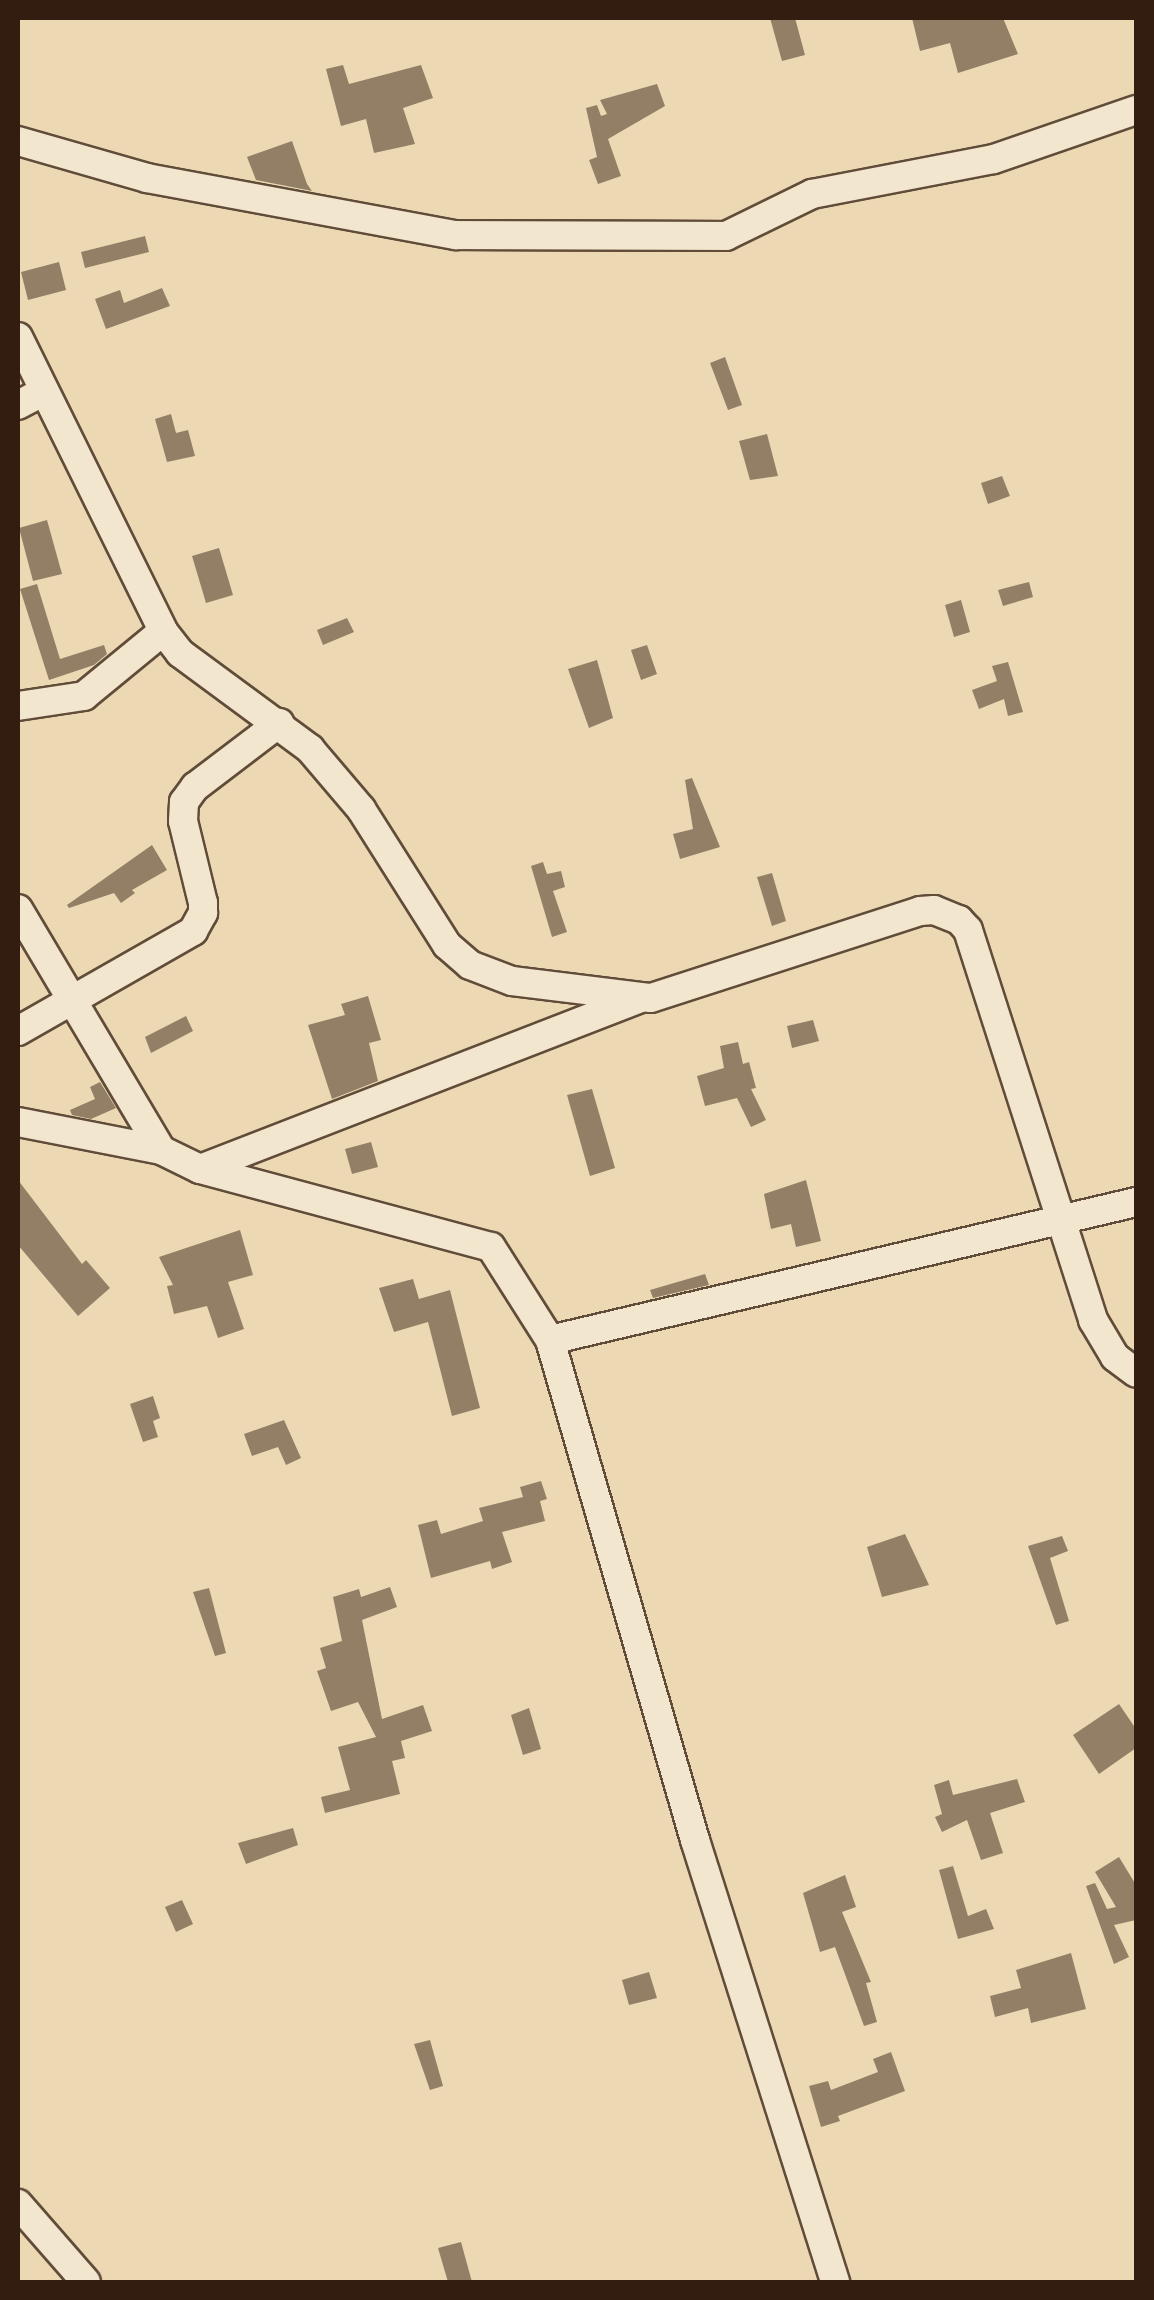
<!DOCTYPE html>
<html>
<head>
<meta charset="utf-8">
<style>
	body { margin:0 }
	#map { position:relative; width:1154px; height:2300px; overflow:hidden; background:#ecd9b4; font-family:Alegreya,serif }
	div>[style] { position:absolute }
	.building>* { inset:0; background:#937f65 }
	.roads { filter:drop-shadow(2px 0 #614c39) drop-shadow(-2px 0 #614c39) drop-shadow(0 2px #614c39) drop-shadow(0 -2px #614c39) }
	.minor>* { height:28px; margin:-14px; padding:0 14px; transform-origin:14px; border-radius:14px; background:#f3e6ce }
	span { translate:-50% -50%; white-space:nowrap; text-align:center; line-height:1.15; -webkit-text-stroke:9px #f3e6ce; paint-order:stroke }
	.frame { position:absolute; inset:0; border:20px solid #331d10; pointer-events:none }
</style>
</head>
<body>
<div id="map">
	<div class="building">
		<div style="clip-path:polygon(770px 18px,795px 18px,805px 55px,782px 61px)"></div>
		<div style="clip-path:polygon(912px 18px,1003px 18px,1018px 54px,958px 73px,950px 43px,920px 51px)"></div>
		<div style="clip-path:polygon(343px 65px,349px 84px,421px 65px,433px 98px,403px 108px,415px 144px,374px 153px,366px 119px,341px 126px,326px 69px)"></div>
		<div style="clip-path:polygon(657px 84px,665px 106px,608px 139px,621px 176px,598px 184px,589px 160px,597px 157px,586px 108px,597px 105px,601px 116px,607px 114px,600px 100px)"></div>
		<div style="clip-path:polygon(292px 141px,307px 184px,312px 191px,256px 180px,247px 157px)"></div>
		<div style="clip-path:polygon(145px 236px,149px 252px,85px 268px,81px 252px)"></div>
		<div style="clip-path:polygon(59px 262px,66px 290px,28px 300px,21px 272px)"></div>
		<div style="clip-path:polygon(162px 288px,170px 306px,106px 329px,95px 299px,120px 290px,124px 303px)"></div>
		<div style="clip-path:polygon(725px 357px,742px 405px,728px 410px,710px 363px)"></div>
		<div style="clip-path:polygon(171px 414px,176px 433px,188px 430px,195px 456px,167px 462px,155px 419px)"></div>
		<div style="clip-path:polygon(767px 434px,778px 476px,750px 480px,739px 441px)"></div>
		<div style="clip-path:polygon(1002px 476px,1010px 496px,988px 504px,981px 483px)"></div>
		<div style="clip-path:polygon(47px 520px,62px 574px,33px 581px,19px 528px)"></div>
		<div style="clip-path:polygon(219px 548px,233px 595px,206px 603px,192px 556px)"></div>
		<div style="clip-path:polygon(1029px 582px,1033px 597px,1003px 606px,998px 590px)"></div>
		<div style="clip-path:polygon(37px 584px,60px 659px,104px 645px,107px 654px,94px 665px,49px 680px,20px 589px)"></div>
		<div style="clip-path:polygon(961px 600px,970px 632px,954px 637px,945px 605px)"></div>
		<div style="clip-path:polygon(347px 618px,354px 632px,323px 645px,317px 630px)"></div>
		<div style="clip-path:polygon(647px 645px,657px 674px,641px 680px,631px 650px)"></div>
		<div style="clip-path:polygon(597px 660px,613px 718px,589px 728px,568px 669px)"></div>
		<div style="clip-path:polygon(1008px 662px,1023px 712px,1008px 716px,1004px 699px,979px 709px,972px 690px,997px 681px,992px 666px)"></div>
		<div style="clip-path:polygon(692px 778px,720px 847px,680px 859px,673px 834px,693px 829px,685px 780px)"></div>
		<div style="clip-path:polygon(152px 845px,167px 870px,132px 890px,135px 893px,121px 903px,114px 893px,69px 908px,67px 905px)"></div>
		<div style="clip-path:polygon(543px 862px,547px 874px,561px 871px,565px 887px,553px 891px,567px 932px,552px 937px,531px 866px)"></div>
		<div style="clip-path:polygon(772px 873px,786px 921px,772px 926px,757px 877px)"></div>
		<div style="clip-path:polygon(368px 996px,381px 1040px,369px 1043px,378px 1081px,332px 1099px,308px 1025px,345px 1015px,341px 1004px)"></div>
		<div style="clip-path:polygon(186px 1016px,193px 1031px,151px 1053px,145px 1037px)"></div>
		<div style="clip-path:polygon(813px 1020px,819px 1041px,792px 1048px,787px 1026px)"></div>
		<div style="clip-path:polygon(738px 1042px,743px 1064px,749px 1062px,756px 1088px,751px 1089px,766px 1120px,751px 1127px,737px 1098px,705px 1106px,697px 1076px,724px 1068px,720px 1046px)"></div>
		<div style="clip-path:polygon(100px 1082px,116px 1108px,91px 1119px,72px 1115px,70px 1110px,95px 1099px,90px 1087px)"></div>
		<div style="clip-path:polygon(592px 1089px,615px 1168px,590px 1176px,567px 1095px)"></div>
		<div style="clip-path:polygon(371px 1142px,378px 1167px,352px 1174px,345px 1149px)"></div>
		<div style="clip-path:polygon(18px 1180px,82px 1264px,86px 1260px,110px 1288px,78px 1316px,18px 1245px)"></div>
		<div style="clip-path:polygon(806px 1180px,821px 1241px,796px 1247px,791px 1224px,771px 1229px,764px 1194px)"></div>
		<div style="clip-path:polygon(240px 1230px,253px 1275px,228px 1282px,244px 1329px,218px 1338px,207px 1306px,174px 1314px,167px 1286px,173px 1285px,159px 1257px)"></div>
		<div style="clip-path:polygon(705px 1274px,709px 1285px,653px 1298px,650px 1290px)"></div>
		<div style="clip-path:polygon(413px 1279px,419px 1299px,450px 1290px,480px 1408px,452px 1416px,428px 1322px,394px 1332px,379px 1288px)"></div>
		<div style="clip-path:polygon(153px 1396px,160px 1418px,153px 1421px,158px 1437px,143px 1442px,130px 1404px)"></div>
		<div style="clip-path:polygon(284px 1420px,301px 1458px,286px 1465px,278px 1447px,252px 1456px,244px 1434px)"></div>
		<div style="clip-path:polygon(541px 1481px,547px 1499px,540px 1501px,545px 1521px,502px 1532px,512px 1562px,492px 1569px,490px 1561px,431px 1578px,418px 1525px,437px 1520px,441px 1534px,483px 1521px,479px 1508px,523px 1497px,520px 1487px)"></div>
		<div style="clip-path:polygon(905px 1534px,929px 1585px,882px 1597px,867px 1547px)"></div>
		<div style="clip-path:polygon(1062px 1536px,1068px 1551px,1050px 1558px,1069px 1621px,1056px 1625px,1028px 1546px)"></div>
		<div style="clip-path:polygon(390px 1587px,397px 1607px,362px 1620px,382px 1719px,423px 1705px,432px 1731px,401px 1741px,405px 1758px,392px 1761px,400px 1794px,325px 1813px,321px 1797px,350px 1790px,338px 1747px,376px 1737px,358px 1702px,331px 1711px,317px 1671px,326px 1668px,320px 1648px,342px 1641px,333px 1597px,359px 1589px,361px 1597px)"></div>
		<div style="clip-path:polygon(209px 1588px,226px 1653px,215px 1656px,193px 1592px)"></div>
		<div style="clip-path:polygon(1119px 1704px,1136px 1729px,1136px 1748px,1099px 1774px,1073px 1735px)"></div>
		<div style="clip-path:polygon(529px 1708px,541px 1749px,523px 1755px,511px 1715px)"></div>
		<div style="clip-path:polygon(1017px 1779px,1025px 1802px,990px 1813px,1003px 1853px,981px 1860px,967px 1820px,942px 1832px,935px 1817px,942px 1814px,934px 1785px,949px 1780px,953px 1795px)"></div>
		<div style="clip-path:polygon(293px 1828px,298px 1845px,246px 1864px,238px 1843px)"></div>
		<div style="clip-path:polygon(1119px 1857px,1136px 1885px,1136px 1920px,1114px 1925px,1129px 1957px,1114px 1964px,1086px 1886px,1095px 1883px,1107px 1909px,1116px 1907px,1095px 1872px)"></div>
		<div style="clip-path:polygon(953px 1866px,968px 1916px,986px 1909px,994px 1929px,958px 1939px,939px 1870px)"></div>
		<div style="clip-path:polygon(845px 1875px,856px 1907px,842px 1912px,871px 1982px,866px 1983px,877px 2022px,864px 2026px,835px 1947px,820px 1952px,803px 1893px)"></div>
		<div style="clip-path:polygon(182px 1900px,193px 1924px,176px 1932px,165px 1907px)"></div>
		<div style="clip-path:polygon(1071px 1953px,1086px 2009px,1031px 2023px,1028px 2008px,995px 2017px,990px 1996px,1021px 1988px,1016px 1970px)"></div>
		<div style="clip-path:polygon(649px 1972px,657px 1998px,629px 2005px,622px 1980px)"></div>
		<div style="clip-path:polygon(430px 2040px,443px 2086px,430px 2090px,414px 2044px)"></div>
		<div style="clip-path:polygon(891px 2052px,905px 2091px,838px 2116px,840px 2121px,821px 2127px,809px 2086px,828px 2081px,831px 2090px,878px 2072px,873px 2059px)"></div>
		<div style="clip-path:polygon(461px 2242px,472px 2282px,448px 2282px,438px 2248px)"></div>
	</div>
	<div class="roads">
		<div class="minor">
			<div style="left:18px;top:141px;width:134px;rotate:16deg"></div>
			<div style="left:147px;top:178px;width:314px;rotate:10.5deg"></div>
			<div style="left:456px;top:235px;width:270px;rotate:0.2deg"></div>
			<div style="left:726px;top:236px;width:96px;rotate:-26deg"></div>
			<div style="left:812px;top:194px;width:185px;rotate:-10.9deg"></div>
			<div style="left:994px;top:159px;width:150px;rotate:-19deg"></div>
			<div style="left:18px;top:337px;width:328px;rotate:63.7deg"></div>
			<div style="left:163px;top:631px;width:28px;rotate:52deg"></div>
			<div style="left:180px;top:653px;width:162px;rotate:36.4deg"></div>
			<div style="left:310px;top:749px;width:79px;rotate:49.6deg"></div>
			<div style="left:361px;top:809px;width:161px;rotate:57.7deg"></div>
			<div style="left:447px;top:945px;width:30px;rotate:41deg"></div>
			<div style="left:470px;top:965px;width:45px;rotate:20.9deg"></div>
			<div style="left:512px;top:981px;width:140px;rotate:7deg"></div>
			<div style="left:651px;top:998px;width:283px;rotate:-17.9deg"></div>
			<div style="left:920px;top:911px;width:14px;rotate:-4deg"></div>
			<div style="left:934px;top:910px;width:27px;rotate:22deg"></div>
			<div style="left:959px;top:920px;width:13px;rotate:48deg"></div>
			<div style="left:968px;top:930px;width:410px;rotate:72.2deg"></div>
			<div style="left:1093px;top:1320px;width:43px;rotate:59.3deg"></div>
			<div style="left:1115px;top:1357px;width:26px;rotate:37deg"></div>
			<div style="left:18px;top:405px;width:27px;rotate:-28deg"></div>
			<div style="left:18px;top:706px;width:67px;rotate:-8.6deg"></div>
			<div style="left:84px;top:696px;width:102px;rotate:-39.4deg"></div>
			<div style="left:18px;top:909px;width:280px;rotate:59.3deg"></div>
			<div style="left:18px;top:1031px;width:202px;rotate:-29.7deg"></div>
			<div style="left:193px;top:931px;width:21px;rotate:-61deg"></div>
			<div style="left:203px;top:913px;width:10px;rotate:-90deg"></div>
			<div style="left:203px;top:903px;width:84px;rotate:-103.7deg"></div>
			<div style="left:183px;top:821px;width:19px;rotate:-87deg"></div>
			<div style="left:184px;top:802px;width:19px;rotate:-54deg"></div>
			<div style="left:195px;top:787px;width:106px;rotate:-37.3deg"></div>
			<div style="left:18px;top:1122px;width:146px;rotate:11.1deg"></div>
			<div style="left:161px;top:1150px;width:43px;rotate:26deg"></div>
			<div style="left:200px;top:1169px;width:301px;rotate:15deg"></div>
			<div style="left:491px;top:1247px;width:110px;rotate:57.6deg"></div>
			<div style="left:550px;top:1340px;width:521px;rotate:73.83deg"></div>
			<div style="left:695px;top:1840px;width:464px;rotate:72.4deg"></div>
			<div style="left:200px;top:1169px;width:473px;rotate:-21.2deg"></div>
			<div style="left:550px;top:1340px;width:602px;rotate:-13.25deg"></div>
			<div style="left:18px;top:2204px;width:103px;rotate:48.9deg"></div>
		</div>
	</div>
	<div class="frame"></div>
</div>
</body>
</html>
